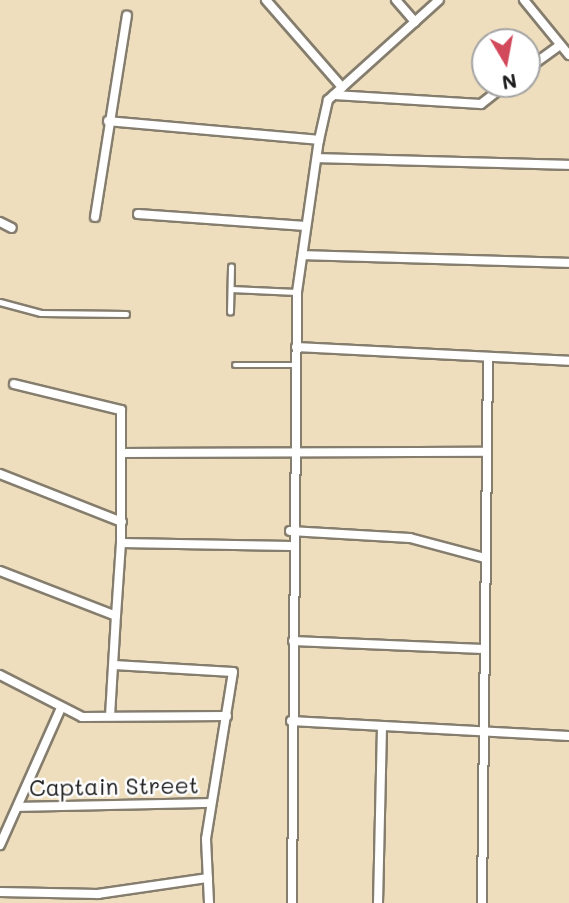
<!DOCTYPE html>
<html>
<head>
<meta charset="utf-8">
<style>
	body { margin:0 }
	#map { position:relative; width:569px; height:903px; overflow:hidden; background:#eedebe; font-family:Mali,sans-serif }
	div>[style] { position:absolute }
	.roads { filter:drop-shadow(2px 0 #857d6d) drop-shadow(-2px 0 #857d6d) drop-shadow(0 2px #857d6d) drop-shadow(0 -2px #857d6d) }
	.service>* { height:4.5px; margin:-2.25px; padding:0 2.25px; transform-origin:2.25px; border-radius:2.25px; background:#fff }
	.minor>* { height:8px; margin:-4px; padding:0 4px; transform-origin:4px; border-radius:4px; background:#fff }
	span { translate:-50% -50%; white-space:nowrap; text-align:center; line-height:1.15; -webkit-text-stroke:5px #fff; paint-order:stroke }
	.street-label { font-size:23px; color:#1c1c1c }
	.north { position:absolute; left:471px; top:28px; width:70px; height:70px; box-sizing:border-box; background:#fff; border:2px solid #a4a4a4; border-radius:50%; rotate:170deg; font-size:19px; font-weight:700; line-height:28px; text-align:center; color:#1c1c1c }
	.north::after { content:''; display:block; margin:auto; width:24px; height:32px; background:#d1495b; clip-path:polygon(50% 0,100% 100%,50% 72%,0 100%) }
</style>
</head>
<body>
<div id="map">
	<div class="roads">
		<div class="service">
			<div style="left:231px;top:289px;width:65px;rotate:2.6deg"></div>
			<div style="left:0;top:302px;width:42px;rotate:15deg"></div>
			<div style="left:41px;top:313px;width:85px;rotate:0.7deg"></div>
			<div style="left:230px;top:312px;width:45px;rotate:-88.7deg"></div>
			<div style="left:235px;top:365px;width:60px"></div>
		</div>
		<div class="minor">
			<div style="left:266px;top:0;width:116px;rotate:48.9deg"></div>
			<div style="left:396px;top:0;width:29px;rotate:49deg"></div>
			<div style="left:524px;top:0;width:71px;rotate:50.7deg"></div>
			<div style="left:527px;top:69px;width:41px;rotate:-36deg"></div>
			<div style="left:334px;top:95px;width:147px;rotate:3.5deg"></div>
			<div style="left:481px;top:104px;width:33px;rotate:-38deg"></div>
			<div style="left:108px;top:121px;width:212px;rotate:5.1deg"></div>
			<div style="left:318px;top:158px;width:251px;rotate:1.6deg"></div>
			<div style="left:138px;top:214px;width:168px;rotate:4.1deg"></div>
			<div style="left:95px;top:217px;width:204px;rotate:-81deg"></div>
			<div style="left:0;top:222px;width:13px;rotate:27deg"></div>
			<div style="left:303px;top:255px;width:266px;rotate:1.7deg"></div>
			<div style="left:296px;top:347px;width:273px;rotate:2.9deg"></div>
			<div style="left:14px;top:384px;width:110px;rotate:13.7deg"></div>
			<div style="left:121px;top:410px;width:133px;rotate:90deg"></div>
			<div style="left:123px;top:453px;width:362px;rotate:-0.2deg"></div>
			<div style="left:0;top:474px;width:131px;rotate:21.5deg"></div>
			<div style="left:290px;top:531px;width:120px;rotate:3.3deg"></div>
			<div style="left:410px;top:538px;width:78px;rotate:14.9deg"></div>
			<div style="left:0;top:571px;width:124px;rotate:21.2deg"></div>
			<div style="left:116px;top:616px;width:73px;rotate:-86.1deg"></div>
			<div style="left:121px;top:543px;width:170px;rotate:1deg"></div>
			<div style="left:293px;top:641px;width:190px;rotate:2.4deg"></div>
			<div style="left:114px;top:665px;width:119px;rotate:3.4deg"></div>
			<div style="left:233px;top:672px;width:169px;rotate:99.2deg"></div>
			<div style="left:206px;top:839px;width:64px;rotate:87.3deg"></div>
			<div style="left:0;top:675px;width:92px;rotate:27.1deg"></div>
			<div style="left:82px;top:717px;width:145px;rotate:-0.4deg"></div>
			<div style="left:110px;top:716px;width:100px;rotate:-86.6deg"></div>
			<div style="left:291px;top:721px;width:278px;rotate:3.1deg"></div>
			<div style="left:18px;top:807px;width:193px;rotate:-1.2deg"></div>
			<div style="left:0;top:845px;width:150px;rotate:-66deg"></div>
			<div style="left:0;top:892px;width:98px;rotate:1.2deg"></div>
			<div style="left:98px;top:894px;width:111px;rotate:-8.3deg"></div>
			<div style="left:292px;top:903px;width:611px;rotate:-89.53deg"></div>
			<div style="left:297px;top:292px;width:154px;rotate:-81.8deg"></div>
			<div style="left:319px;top:140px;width:41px;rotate:-77.3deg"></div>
			<div style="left:328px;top:100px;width:149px;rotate:-42deg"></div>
			<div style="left:378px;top:903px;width:173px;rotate:-88.7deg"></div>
			<div style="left:482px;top:903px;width:546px;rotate:-89.37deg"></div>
		</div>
	</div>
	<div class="street-label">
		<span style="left:114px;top:786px;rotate:-1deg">Captain Street</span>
	</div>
	<div class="north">N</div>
</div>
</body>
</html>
